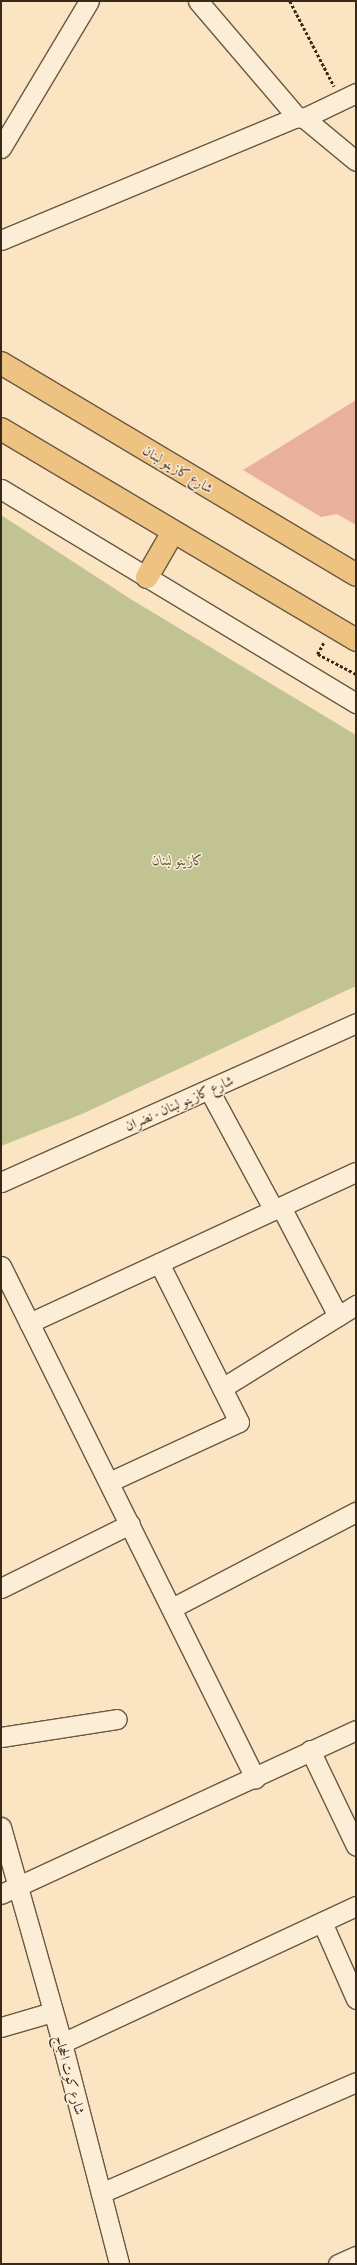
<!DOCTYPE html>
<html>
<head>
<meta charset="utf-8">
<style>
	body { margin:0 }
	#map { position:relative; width:357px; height:2265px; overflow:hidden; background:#fbe4c2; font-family:"EB Garamond",Amiri,serif }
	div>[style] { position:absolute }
	.green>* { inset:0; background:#c1c492 }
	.building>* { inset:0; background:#e9b09b }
	.path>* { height:2.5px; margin-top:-1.25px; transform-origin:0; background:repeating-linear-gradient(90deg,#392918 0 3px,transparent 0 5px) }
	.roads { filter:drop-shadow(1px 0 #6a5842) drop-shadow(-1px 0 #6a5842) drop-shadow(0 1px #6a5842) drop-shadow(0 -1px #6a5842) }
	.minor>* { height:19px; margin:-9.5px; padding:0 9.5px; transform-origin:9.5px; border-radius:9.5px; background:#fcedd7 }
	.major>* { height:22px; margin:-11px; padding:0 11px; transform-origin:11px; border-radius:11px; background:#eec281 }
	span { translate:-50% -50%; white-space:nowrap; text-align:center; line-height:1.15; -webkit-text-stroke:3px #fcedd7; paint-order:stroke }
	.street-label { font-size:14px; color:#392918 }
	.park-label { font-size:14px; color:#5b5036; font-style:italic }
	.frame { position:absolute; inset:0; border:2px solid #392918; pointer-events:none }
</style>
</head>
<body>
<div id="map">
	<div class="green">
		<div style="clip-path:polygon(1px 515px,129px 598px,356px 735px,356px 986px,82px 1114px,1px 1146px)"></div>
	</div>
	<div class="building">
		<div style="clip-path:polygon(356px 400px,356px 525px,337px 514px,321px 517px,243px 470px)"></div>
	</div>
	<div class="path">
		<div style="left:290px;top:1px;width:96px;rotate:62.6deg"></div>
		<div style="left:324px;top:643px;width:13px;rotate:119deg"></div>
		<div style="left:318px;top:654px;width:43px;rotate:27.8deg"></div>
	</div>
	<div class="roads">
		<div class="minor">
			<div style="left:198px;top:1px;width:153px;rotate:49.5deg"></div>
			<div style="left:304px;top:118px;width:67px;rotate:39.6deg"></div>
			<div style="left:1px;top:148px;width:171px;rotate:-59.1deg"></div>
			<div style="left:1px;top:240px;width:321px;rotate:-22.6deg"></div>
			<div style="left:297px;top:117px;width:7px;rotate:8deg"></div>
			<div style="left:304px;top:118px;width:58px;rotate:-25.7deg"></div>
			<div style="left:1px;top:489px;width:415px;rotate:31.1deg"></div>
			<div style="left:209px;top:1090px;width:136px;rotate:61.6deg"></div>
			<div style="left:1px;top:1182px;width:389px;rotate:-24.1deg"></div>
			<div style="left:281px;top:1207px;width:123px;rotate:62.4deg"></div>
			<div style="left:1px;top:1266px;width:572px;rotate:63.61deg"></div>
			<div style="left:29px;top:1323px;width:360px;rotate:-24.8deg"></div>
			<div style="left:222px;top:1388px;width:158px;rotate:-31.8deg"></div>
			<div style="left:109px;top:1482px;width:143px;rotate:-24.8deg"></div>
			<div style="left:239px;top:1422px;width:178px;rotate:-116.7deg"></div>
			<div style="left:1px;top:1588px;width:144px;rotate:-26.4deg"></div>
			<div style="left:172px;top:1608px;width:208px;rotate:-27.6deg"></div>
			<div style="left:1px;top:1737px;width:117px;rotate:-8.8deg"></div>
			<div style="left:310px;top:1750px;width:106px;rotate:64.4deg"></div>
			<div style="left:1px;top:1827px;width:224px;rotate:74.2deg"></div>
			<div style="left:62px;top:2043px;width:228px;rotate:75.5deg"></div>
			<div style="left:1px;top:1894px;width:391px;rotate:-24.8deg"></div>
			<div style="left:322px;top:1922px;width:84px;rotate:66.2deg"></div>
			<div style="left:1px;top:2027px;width:53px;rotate:-16.4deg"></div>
			<div style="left:62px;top:2043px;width:324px;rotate:-25deg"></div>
			<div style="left:101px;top:2193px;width:278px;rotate:-23.5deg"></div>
			<div style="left:338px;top:2264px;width:20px;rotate:-24deg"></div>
		</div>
		<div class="major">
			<div style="left:1px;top:363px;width:413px;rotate:30.8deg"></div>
			<div style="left:1px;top:429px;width:413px;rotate:30.7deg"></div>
			<div style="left:147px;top:577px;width:52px;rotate:-60deg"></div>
		</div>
	</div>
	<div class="street-label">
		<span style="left:178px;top:469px;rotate:31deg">شارع كازينو لبنان</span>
		<span style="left:179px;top:1103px;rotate:-24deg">شارع كازينو لبنان - نضران</span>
		<span style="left:70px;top:2075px;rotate:75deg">شارع كوت الحجاج</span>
	</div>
	<div class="park-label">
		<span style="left:178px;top:860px">كازينو لبنان</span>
	</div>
	<div class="frame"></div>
</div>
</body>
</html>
